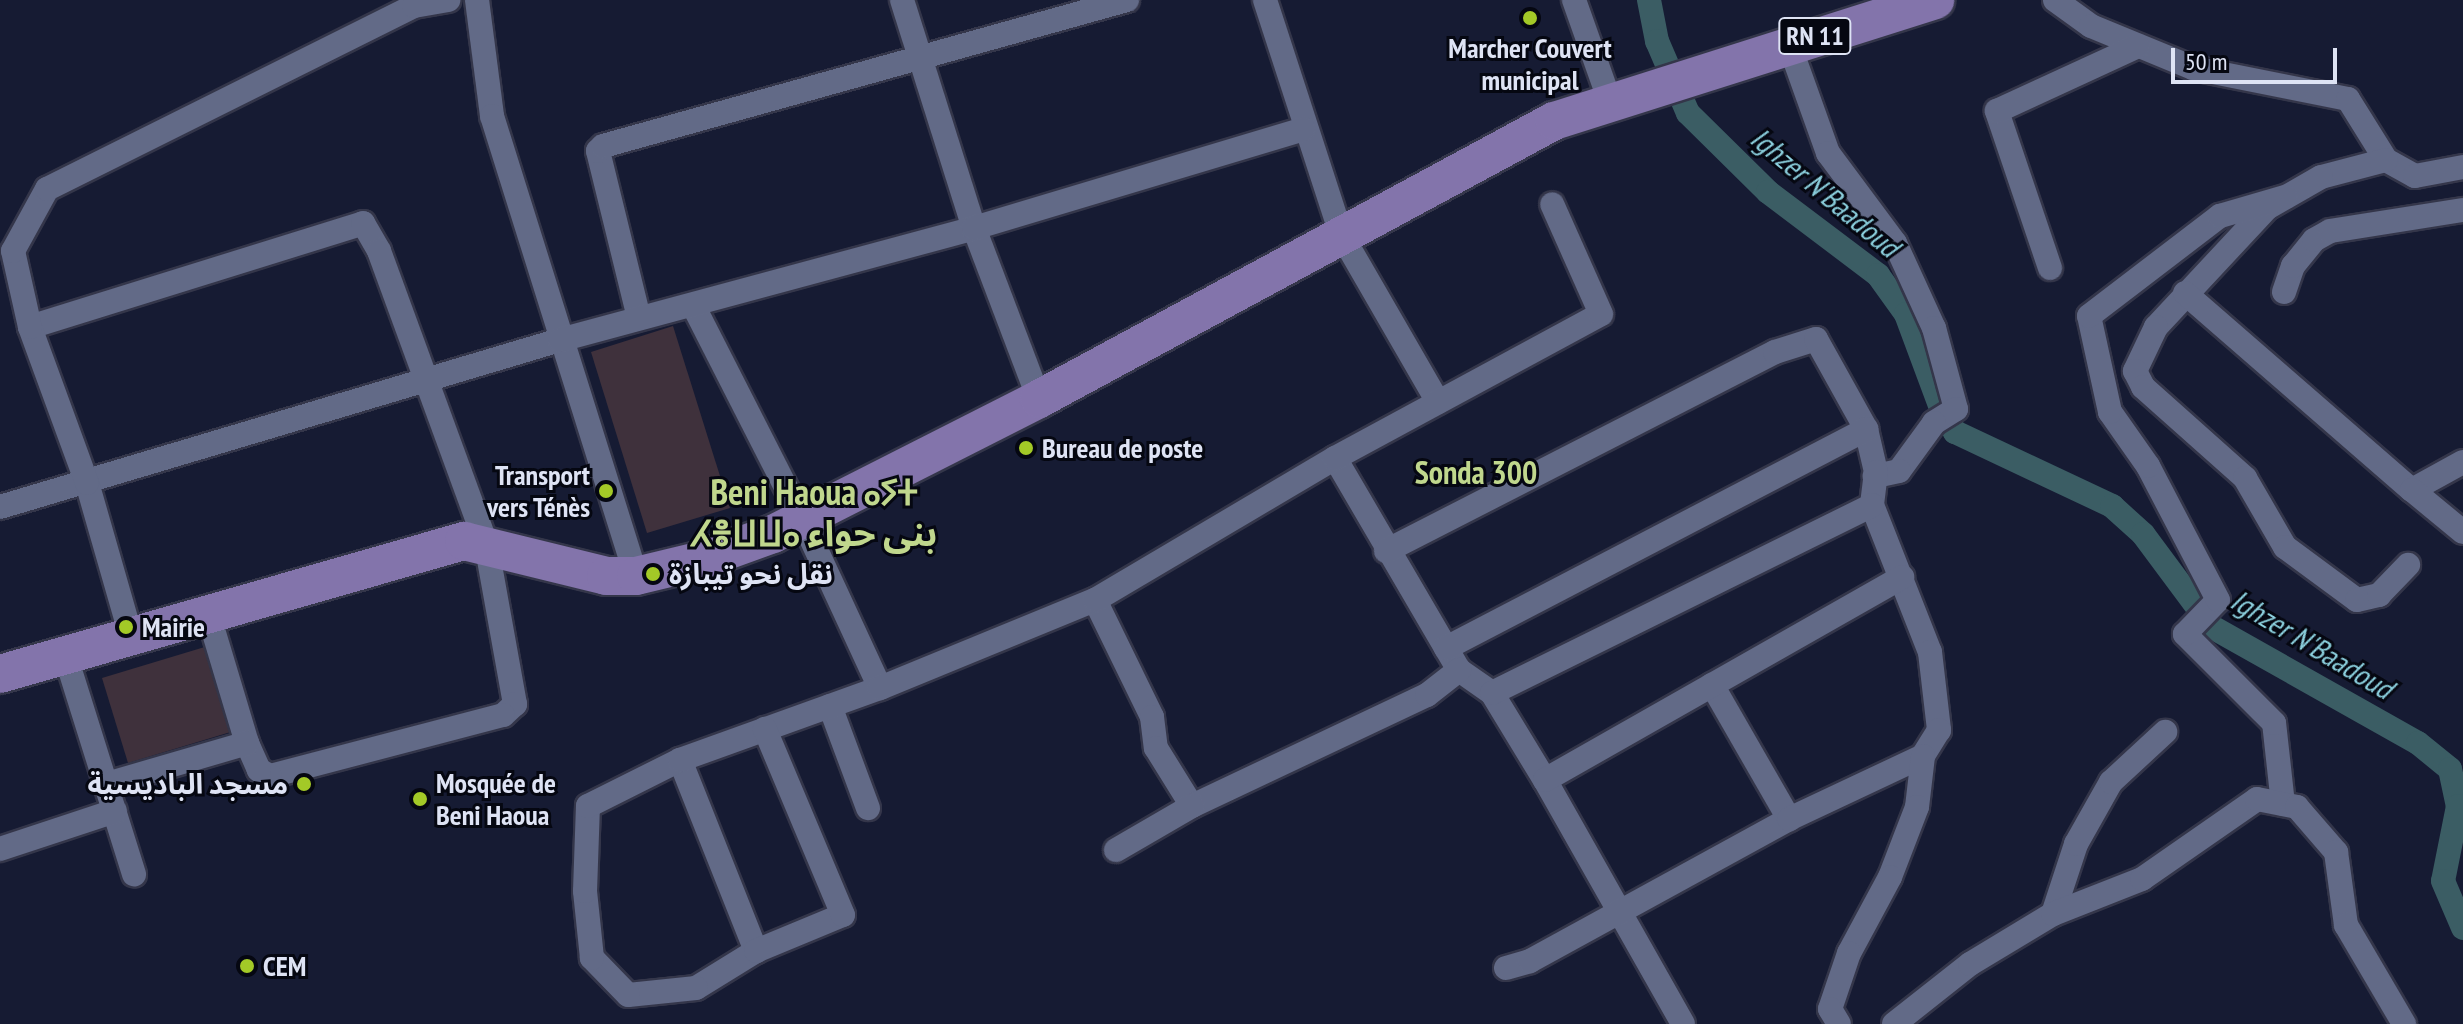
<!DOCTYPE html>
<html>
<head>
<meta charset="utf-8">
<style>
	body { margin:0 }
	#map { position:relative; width:2463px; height:1024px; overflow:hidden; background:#161b33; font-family:"PT Sans Narrow","Noto Sans Arabic","Noto Sans Tifinagh",sans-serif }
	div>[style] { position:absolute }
	.green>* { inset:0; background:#3f313c }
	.canal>* { height:24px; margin:-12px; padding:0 12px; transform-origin:12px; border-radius:12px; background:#3b5d64 }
	.roads { filter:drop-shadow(2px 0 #34364a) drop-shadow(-2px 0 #34364a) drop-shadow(0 2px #34364a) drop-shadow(0 -2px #34364a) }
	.minor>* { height:24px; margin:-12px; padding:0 12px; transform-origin:12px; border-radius:12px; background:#626a87 }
	.primary>* { height:38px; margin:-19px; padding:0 19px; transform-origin:19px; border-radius:19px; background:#8374ab }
	.dots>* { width:22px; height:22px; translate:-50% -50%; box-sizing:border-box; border:4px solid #050711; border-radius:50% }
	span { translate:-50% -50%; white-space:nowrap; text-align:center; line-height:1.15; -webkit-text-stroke:6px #050711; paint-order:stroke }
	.shield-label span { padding:2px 6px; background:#050711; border:2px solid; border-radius:6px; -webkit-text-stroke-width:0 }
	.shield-label { font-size:26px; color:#dee3f4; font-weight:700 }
	.poi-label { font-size:28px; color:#dee3f4; font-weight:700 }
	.left { translate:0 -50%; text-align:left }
	.right { translate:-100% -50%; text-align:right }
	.water-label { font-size:30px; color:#8bcfdd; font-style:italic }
	.quarter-label { font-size:32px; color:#c0d78d; font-weight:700 }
	.district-label { font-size:36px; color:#c0d78d; font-weight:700 }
	.scale { position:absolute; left:2171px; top:48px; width:166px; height:36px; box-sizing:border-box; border:4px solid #dee3f4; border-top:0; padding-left:10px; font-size:24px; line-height:28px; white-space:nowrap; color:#dee3f4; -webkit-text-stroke:6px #050711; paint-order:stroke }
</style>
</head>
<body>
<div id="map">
	<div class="green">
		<div style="clip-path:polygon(673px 326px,730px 508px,647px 533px,591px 352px)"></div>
		<div style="clip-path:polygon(208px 646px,234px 731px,128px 763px,102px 678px)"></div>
	</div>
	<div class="canal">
		<div style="left:1649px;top:0;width:42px;rotate:79deg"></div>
		<div style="left:1657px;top:41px;width:78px;rotate:66.7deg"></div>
		<div style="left:1688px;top:113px;width:112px;rotate:44.6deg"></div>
		<div style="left:1768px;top:192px;width:138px;rotate:37deg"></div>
		<div style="left:1878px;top:275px;width:48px;rotate:54.3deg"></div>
		<div style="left:1906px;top:314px;width:100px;rotate:69.6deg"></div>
		<div style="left:1941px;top:408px;width:28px;rotate:60deg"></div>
		<div style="left:1955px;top:432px;width:174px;rotate:25.2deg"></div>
		<div style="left:2112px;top:506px;width:42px;rotate:42.1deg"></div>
		<div style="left:2143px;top:534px;width:116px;rotate:53.4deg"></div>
		<div style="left:2212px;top:627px;width:236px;rotate:29.4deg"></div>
		<div style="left:2418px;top:743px;width:41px;rotate:39.1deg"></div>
		<div style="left:2450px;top:769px;width:38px;rotate:78deg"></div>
		<div style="left:2458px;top:806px;width:76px;rotate:101.3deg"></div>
		<div style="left:2443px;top:881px;width:51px;rotate:66.9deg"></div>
	</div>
	<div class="roads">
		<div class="minor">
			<div style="left:477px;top:0;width:117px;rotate:82.6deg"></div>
			<div style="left:492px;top:116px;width:482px;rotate:72.6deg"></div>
			<div style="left:902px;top:0;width:239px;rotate:72.5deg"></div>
			<div style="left:974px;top:228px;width:183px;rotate:69.2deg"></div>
			<div style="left:1265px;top:0;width:246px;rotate:72deg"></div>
			<div style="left:1341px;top:234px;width:194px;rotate:60deg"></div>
			<div style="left:1574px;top:0;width:105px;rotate:70.5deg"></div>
			<div style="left:2055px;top:0;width:44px;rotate:35.8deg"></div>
			<div style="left:2091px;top:26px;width:110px;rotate:22.4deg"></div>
			<div style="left:2193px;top:68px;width:158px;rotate:11.3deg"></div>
			<div style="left:2348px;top:99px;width:72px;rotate:58.1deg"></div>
			<div style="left:2386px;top:160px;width:33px;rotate:29deg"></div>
			<div style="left:2415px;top:176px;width:49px;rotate:-10.6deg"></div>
			<div style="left:1789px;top:44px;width:116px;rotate:70.3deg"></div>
			<div style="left:1828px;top:153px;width:112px;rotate:53.3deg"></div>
			<div style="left:1895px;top:243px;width:94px;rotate:65.4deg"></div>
			<div style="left:1934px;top:328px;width:84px;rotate:74.8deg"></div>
			<div style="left:1956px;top:409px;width:26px;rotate:148deg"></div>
			<div style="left:1934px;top:423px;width:59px;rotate:126.1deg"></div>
			<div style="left:1899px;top:471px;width:25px;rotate:168deg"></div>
			<div style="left:2386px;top:160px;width:67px;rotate:165.3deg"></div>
			<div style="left:2321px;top:177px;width:62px;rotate:150.1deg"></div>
			<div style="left:2267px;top:208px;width:163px;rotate:133deg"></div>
			<div style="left:2156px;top:327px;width:49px;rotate:115.5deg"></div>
			<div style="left:2135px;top:371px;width:18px;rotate:63deg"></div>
			<div style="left:2143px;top:387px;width:137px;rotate:41.7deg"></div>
			<div style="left:2245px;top:478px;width:80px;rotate:59.9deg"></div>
			<div style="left:2285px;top:547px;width:89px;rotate:36.4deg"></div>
			<div style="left:2357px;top:600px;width:23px;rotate:-13deg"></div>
			<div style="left:2379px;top:595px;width:42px;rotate:-46deg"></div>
			<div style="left:2050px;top:268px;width:166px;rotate:-108.7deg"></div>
			<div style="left:1997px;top:111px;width:155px;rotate:-24.7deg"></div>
			<div style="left:2284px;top:292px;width:28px;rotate:-71deg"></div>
			<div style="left:2293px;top:266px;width:33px;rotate:-51deg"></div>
			<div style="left:2314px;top:240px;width:18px;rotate:-29deg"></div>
			<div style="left:2330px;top:231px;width:135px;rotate:-9deg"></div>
			<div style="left:2185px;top:293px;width:301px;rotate:41deg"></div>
			<div style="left:2412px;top:490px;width:58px;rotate:-28.8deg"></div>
			<div style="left:694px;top:307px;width:238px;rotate:63deg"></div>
			<div style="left:802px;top:519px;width:186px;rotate:65.2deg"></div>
			<div style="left:639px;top:318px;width:172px;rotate:-103.8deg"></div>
			<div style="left:598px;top:151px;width:7px;rotate:-45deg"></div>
			<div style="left:603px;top:146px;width:544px;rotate:-15.57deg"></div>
			<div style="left:30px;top:327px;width:349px;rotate:-17.3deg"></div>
			<div style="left:363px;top:223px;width:32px;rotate:60deg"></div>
			<div style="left:379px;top:251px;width:311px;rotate:69.9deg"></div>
			<div style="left:486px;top:543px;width:164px;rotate:79.8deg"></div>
			<div style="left:515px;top:704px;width:16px;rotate:137deg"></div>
			<div style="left:503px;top:715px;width:241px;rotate:165.3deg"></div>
			<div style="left:270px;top:776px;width:13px;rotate:-151deg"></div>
			<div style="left:259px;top:770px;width:30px;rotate:-114deg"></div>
			<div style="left:247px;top:743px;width:136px;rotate:-106.7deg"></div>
			<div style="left:1335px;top:458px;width:246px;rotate:59.7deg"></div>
			<div style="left:1459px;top:670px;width:40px;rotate:34.9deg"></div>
			<div style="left:1492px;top:693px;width:102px;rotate:58.7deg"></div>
			<div style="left:1545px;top:780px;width:280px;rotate:60.5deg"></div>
			<div style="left:2412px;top:490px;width:66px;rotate:39.5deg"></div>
			<div style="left:0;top:507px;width:584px;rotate:-16.61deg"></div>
			<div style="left:560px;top:340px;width:429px;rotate:-15.1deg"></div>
			<div style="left:974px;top:228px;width:344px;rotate:-16.7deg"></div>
			<div style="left:1386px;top:551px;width:437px;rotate:-27.1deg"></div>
			<div style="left:1775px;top:352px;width:43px;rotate:-17.6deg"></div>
			<div style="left:1816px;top:339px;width:103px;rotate:60.9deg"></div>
			<div style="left:1866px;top:429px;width:44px;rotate:76.9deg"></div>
			<div style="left:1876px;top:472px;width:33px;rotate:97deg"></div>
			<div style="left:1872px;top:505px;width:158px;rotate:68.5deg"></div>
			<div style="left:1930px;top:652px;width:79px;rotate:83.4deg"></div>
			<div style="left:1939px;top:730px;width:31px;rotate:122deg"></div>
			<div style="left:1095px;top:600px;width:130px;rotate:64deg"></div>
			<div style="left:1152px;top:717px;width:31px;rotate:83deg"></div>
			<div style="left:1156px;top:748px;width:68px;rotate:58.2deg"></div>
			<div style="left:1192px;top:806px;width:260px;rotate:-25.3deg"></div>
			<div style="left:1427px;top:695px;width:41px;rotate:-38deg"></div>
			<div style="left:131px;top:636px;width:159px;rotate:-106deg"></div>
			<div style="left:87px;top:483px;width:166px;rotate:-110.1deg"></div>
			<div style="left:30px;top:327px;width:78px;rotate:-102.6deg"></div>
			<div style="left:13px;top:251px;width:71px;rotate:-61.3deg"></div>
			<div style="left:47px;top:189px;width:410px;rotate:-26.5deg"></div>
			<div style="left:414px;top:6px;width:35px;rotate:-10deg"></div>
			<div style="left:1446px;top:648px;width:474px;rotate:-27.5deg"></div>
			<div style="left:65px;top:654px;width:231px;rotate:72.6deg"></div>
			<div style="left:1712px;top:685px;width:155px;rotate:60.1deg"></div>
			<div style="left:1492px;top:693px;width:424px;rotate:-26.3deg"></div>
			<div style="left:830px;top:706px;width:109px;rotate:69.6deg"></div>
			<div style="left:680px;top:760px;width:206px;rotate:68.3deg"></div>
			<div style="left:756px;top:951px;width:70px;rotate:148.3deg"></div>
			<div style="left:696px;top:988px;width:68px;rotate:174.1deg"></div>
			<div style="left:628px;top:995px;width:52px;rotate:-134.2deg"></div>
			<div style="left:592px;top:958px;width:67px;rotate:-96deg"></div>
			<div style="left:585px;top:891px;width:85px;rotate:-88deg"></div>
			<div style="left:588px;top:806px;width:103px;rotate:-26.6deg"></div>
			<div style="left:680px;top:760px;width:213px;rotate:-19.8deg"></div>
			<div style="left:880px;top:688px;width:232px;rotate:-22.3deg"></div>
			<div style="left:1095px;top:600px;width:279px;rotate:-30.6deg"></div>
			<div style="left:1335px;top:458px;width:302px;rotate:-28.4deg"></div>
			<div style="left:1601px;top:314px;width:120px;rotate:-114deg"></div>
			<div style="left:1545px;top:780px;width:411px;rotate:-29.6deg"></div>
			<div style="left:107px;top:784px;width:146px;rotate:-16.3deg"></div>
			<div style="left:2283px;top:804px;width:81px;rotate:-96.3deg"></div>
			<div style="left:2274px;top:723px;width:126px;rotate:-135deg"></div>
			<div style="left:2185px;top:634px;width:47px;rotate:-45.9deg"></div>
			<div style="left:2218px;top:600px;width:151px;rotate:-117.6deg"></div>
			<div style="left:2148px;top:466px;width:66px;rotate:-125.1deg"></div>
			<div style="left:2110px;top:412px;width:98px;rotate:-102.3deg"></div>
			<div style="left:2089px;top:316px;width:165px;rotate:-37.4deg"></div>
			<div style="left:2220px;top:216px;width:68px;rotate:-16.3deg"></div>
			<div style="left:0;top:849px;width:121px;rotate:-18.3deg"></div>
			<div style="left:1116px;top:850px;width:88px;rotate:-30.1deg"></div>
			<div style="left:2053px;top:914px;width:74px;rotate:-71.8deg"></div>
			<div style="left:2076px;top:844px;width:71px;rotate:-60.6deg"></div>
			<div style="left:2111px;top:782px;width:74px;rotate:-42.8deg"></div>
			<div style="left:756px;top:951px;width:94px;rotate:-22.5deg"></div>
			<div style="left:843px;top:915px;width:202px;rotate:-112.8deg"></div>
			<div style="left:1506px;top:968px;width:25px;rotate:-16deg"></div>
			<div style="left:1530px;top:961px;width:295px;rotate:-28.7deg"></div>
			<div style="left:1789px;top:819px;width:148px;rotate:-25.2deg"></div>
			<div style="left:1923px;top:756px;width:51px;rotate:96.7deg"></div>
			<div style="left:1917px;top:807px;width:75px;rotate:111.1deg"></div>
			<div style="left:1890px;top:877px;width:86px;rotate:118.3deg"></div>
			<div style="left:1849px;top:953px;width:59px;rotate:108.7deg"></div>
			<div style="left:1830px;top:1009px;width:17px;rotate:59deg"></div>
			<div style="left:1894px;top:1024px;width:97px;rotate:-38.3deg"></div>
			<div style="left:1970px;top:964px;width:97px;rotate:-31.1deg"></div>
			<div style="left:2053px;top:914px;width:96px;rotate:-21.5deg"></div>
			<div style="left:2142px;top:879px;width:140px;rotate:-34.8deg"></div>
			<div style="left:2257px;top:799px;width:41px;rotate:11.3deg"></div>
			<div style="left:2297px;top:807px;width:60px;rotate:49.1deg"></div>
			<div style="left:2336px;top:852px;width:74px;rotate:82.2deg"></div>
			<div style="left:2346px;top:925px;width:115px;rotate:59.6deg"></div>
		</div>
		<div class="primary">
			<div style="left:0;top:674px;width:483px;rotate:-16deg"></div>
			<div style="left:464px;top:541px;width:146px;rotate:13.8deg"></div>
			<div style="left:606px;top:576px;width:30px"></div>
			<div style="left:636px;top:576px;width:64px;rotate:-13.6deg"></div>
			<div style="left:698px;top:561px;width:80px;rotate:-19.8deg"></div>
			<div style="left:773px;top:534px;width:298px;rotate:-26.9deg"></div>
			<div style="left:1039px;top:399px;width:585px;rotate:-28.36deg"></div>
			<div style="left:1554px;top:121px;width:400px;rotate:-17.6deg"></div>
		</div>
	</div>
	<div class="dots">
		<div style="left:1530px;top:18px;background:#a3c927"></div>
		<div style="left:1026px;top:448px;background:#a3c927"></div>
		<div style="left:606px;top:491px;background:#a3c927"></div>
		<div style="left:653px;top:574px;background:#a3c927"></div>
		<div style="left:126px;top:627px;background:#a3c927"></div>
		<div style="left:304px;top:784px;background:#a3c927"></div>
		<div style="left:420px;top:799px;background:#a3c927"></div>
		<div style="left:247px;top:966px;background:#a3c927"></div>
	</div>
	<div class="shield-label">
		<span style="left:1815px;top:36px">RN 11</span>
	</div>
	<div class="poi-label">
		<span style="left:1530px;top:64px">Marcher Couvert<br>municipal</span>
		<span class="left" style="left:1042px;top:448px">Bureau de poste</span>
		<span class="right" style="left:590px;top:491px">Transport<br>vers Ténès</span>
		<span class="left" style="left:669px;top:574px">نقل نحو تيبازة</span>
		<span class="left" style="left:142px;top:627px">Mairie</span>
		<span class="left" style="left:436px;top:799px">Mosquée de<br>Beni Haoua</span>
		<span class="right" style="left:288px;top:784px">مسجد الباديسية</span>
		<span class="left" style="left:263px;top:966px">CEM</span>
	</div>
	<div class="water-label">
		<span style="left:1825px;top:192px;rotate:40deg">Ighzer N'Baadoud</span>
		<span style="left:2312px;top:644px;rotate:31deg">Ighzer N'Baadoud</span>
	</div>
	<div class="quarter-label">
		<span style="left:1476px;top:472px">Sonda 300</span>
	</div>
	<div class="district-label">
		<span style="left:814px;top:512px">Beni Haoua ⴰⵢⵜ<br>ⵃⴻⵡⵡⴰ بنى حواء</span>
	</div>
	<div class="scale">50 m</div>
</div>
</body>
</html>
